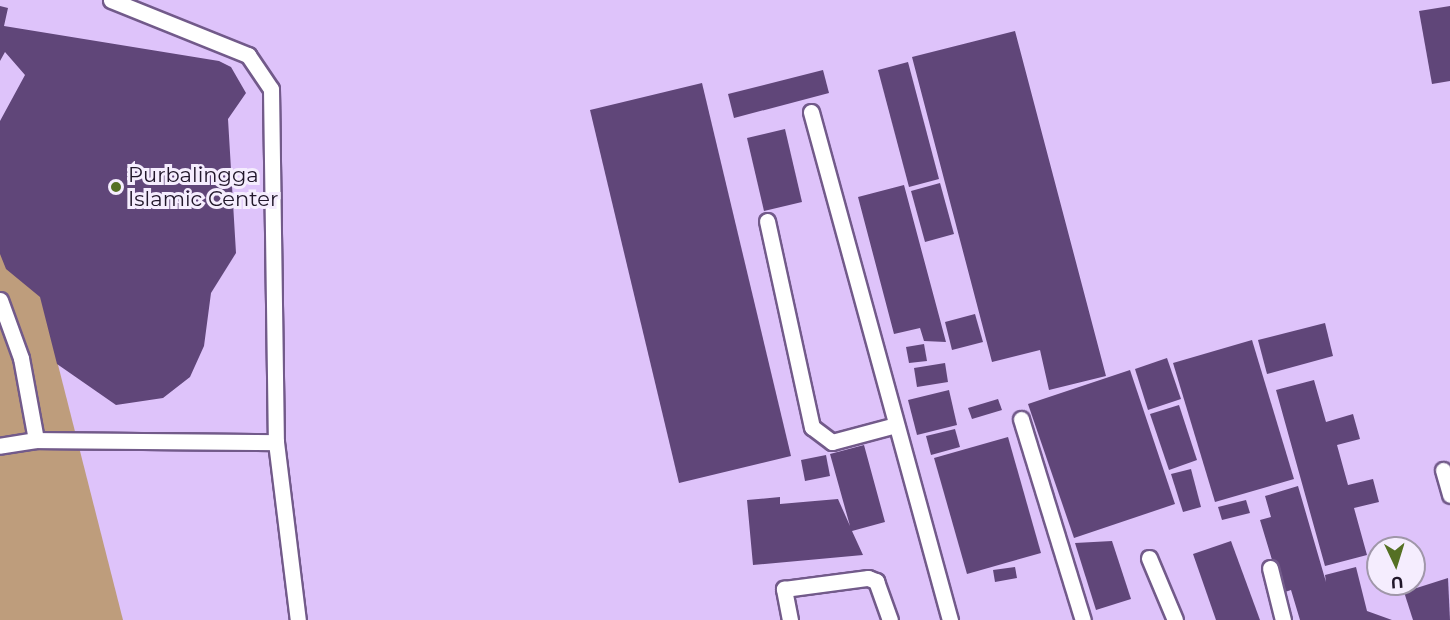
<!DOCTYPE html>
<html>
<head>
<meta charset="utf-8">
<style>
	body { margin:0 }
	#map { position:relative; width:1450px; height:620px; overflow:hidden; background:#dec3fa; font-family:Montserrat,sans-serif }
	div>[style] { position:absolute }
	.green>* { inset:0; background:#be9d7c }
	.building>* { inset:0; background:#604679 }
	.roads { filter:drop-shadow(2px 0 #725a8a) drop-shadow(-2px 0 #725a8a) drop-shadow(0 2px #725a8a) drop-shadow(0 -2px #725a8a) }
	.lane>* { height:15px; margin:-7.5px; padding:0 7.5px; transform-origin:7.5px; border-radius:7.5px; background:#fff }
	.dots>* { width:16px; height:16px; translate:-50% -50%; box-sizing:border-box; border:3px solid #f5edfe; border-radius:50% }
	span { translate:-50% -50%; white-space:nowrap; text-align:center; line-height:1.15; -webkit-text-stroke:6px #f5edfe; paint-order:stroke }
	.poi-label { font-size:21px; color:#21172a }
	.left { translate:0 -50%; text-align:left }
	.north { position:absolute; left:1366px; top:536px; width:60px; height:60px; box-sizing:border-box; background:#f5edfe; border:2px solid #a097a9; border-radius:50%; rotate:176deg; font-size:16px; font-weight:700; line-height:24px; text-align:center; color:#21172a }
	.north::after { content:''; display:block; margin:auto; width:21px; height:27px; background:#557024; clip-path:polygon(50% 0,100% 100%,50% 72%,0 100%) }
</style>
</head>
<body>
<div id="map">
	<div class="green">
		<div style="clip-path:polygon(27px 243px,123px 620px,0 620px,0 247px)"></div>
	</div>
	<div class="building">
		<div style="clip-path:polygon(0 6px,8px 8px,4px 26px,219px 61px,231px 67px,246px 93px,228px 119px,236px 253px,211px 293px,204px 346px,190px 377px,163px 398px,116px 405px,57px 364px,40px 297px,6px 269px,0 254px,0 121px,25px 75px,5px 52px,0 61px)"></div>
		<div style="clip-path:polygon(1450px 6px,1450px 81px,1432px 84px,1419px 11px)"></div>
		<div style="clip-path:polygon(1015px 31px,1106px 376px,1049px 390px,1040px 350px,992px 362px,912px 57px)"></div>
		<div style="clip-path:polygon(908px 62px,939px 179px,909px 187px,878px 70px)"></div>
		<div style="clip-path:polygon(823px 70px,829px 93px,734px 118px,728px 94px)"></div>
		<div style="clip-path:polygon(702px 83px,791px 456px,679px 483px,590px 110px)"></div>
		<div style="clip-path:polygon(785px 129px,802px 202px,764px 211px,747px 138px)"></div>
		<div style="clip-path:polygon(940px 183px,954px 234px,925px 242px,911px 191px)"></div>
		<div style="clip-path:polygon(904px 185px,946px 342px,924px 341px,920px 328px,894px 334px,858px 197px)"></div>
		<div style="clip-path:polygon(975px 314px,983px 342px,952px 350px,945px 322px)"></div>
		<div style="clip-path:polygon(1325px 323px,1333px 356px,1267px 374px,1258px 340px)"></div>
		<div style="clip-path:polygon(1252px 340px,1294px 479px,1215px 502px,1173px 363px)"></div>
		<div style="clip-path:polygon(924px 344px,927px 361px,909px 363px,906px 347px)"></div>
		<div style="clip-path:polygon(1167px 358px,1181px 399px,1148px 410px,1135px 369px)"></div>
		<div style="clip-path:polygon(945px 363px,948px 382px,917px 387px,914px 368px)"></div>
		<div style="clip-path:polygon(1130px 370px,1175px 504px,1074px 538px,1028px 404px)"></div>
		<div style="clip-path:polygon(1314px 380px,1326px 422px,1353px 414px,1360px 439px,1337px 445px,1348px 485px,1373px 479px,1379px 502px,1354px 508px,1367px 555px,1325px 566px,1276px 390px)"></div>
		<div style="clip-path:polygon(949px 390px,957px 425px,917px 435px,908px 400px)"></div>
		<div style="clip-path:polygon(998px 399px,1002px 410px,972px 419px,968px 408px)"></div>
		<div style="clip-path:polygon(1179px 405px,1197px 460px,1169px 470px,1150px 414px)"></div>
		<div style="clip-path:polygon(955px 429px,960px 447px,931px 455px,926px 436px)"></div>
		<div style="clip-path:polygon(1008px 437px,1041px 553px,967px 574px,934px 458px)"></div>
		<div style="clip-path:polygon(864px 445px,885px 522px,852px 531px,863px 555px,753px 565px,747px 500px,780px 497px,780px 504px,838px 499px,850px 526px,830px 454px)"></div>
		<div style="clip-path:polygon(826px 455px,830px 476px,805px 481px,801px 460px)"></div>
		<div style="clip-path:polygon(1191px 469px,1201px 507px,1183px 512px,1171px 474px)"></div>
		<div style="clip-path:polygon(1298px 486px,1326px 582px,1325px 575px,1356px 567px,1367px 611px,1392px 620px,1300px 620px,1291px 590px,1282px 593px,1260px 520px,1271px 517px,1265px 496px)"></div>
		<div style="clip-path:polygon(1246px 500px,1250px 513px,1222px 520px,1218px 507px)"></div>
		<div style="clip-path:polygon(1112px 541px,1131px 599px,1096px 610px,1075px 543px)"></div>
		<div style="clip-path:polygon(1231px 541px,1260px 620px,1216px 620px,1193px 554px)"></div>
		<div style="clip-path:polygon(1015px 567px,1017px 578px,995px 582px,993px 570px)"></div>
		<div style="clip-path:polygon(1448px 578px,1450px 620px,1413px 620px,1404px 592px)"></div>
	</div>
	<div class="roads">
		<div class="lane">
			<div style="left:111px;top:0;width:148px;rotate:21.9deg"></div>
			<div style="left:248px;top:55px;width:41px;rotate:55.9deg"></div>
			<div style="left:271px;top:89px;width:353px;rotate:89.2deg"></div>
			<div style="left:276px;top:442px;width:179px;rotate:83deg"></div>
			<div style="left:811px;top:112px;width:527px;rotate:74.7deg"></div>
			<div style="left:767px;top:221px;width:211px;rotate:77.7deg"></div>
			<div style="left:812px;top:427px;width:25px;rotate:37deg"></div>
			<div style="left:832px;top:442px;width:66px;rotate:-14.9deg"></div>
			<div style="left:0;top:300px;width:62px;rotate:70.1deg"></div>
			<div style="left:21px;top:358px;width:83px;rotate:79.6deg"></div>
			<div style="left:36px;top:440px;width:36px;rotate:171deg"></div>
			<div style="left:1021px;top:419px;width:210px;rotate:72.9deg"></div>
			<div style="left:36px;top:440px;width:240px;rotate:0.5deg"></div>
			<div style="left:1443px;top:470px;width:26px;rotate:74deg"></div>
			<div style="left:1149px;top:558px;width:67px;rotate:67.2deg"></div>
			<div style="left:1270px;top:568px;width:54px;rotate:76deg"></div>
			<div style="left:790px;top:620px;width:32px;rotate:-101deg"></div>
			<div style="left:784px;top:589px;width:85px;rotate:-7.5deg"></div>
			<div style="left:868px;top:578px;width:9px;rotate:21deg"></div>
			<div style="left:876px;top:581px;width:41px;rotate:70.3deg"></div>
		</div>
	</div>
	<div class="dots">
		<div style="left:116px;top:187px;background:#557024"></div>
	</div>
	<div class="poi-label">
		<span class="left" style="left:128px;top:187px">Purbalingga<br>Islamic Center</span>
	</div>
	<div class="north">U</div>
</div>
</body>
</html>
